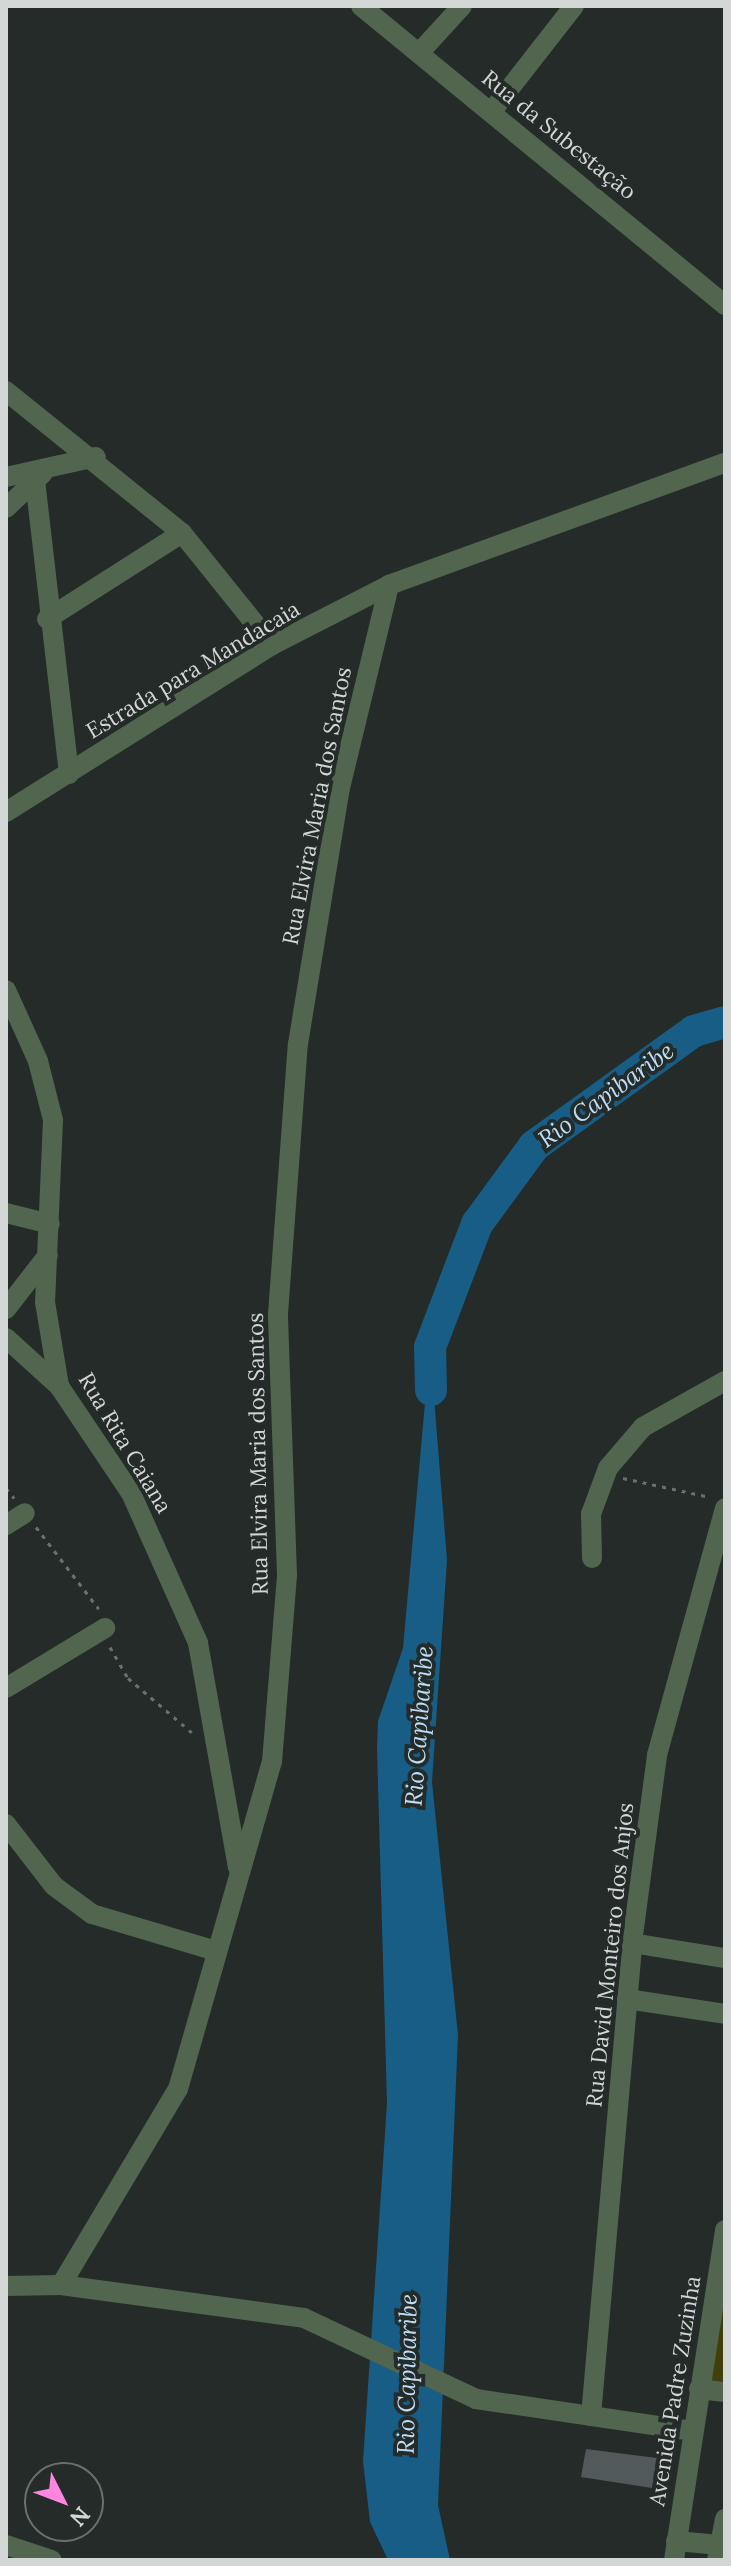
<!DOCTYPE html>
<html>
<head>
<meta charset="utf-8">
<style>
	body { margin:0 }
	#map { position:relative; width:731px; height:2566px; overflow:hidden; background:#242b29; font-family:Lora,serif }
	div>[style] { position:absolute }
	.green>* { inset:0; background:#3f400a }
	.water>* { inset:0; background:#175d85 }
	.river>* { height:32px; margin:-16px; padding:0 16px; transform-origin:16px; border-radius:16px; background:#175d85 }
	.building>* { inset:0; background:#51595a }
	.path>* { height:3px; margin-top:-1.5px; transform-origin:0; background:repeating-linear-gradient(90deg,#6a706e 0 4px,transparent 0 10px) }
	.minor>* { height:20px; margin:-10px; padding:0 10px; transform-origin:10px; border-radius:10px; background:#51654f }
	span { translate:-50% -50%; white-space:nowrap; text-align:center; line-height:1.15; -webkit-text-stroke:8px #242b29; paint-order:stroke }
	.street-label { font-size:22px; color:#d2d7d5 }
	.water-label { font-size:24px; color:#bddef7; font-style:italic }
	.frame { position:absolute; inset:0; border:8px solid #d2d7d5; pointer-events:none }
	.north { position:absolute; left:24px; top:2462px; width:80px; height:80px; box-sizing:border-box; background:#242b29; border:2px solid #6a706e; border-radius:50%; rotate:132deg; font-size:22px; font-weight:700; line-height:32px; text-align:center; color:#d2d7d5 }
	.north::after { content:''; display:block; margin:auto; width:28px; height:36px; background:#fe86e0; clip-path:polygon(50% 0,100% 100%,50% 72%,0 100%) }
</style>
</head>
<body>
<div id="map">
	<div class="green">
		<div style="clip-path:polygon(725px 2257px,725px 2386px,705px 2384px)"></div>
	</div>
	<div class="water">
		<div style="clip-path:polygon(430px 1347px,447px 1560px,432px 1782px,458px 2035px,438px 2505px,450px 2560px,388px 2560px,370px 2522px,363px 2461px,387px 2103px,377px 1749px,378px 1721px,403px 1648px)"></div>
	</div>
	<div class="river">
		<div style="left:431px;top:1390px;width:43px;rotate:-91.3deg"></div>
		<div style="left:430px;top:1347px;width:132px;rotate:-69.1deg"></div>
		<div style="left:477px;top:1224px;width:97px;rotate:-53.8deg"></div>
		<div style="left:534px;top:1146px;width:197px;rotate:-35.7deg"></div>
		<div style="left:694px;top:1031px;width:32px;rotate:-16deg"></div>
	</div>
	<div class="building">
		<div style="clip-path:polygon(586px 2449px,657px 2458px,652px 2488px,581px 2477px)"></div>
	</div>
	<div class="path">
		<div style="left:623px;top:1478px;width:89px;rotate:12.3deg"></div>
		<div style="left:6px;top:1488px;width:13px;rotate:51deg"></div>
		<div style="left:36px;top:1527px;width:103px;rotate:52.5deg"></div>
		<div style="left:110px;top:1647px;width:36px;rotate:60deg"></div>
		<div style="left:128px;top:1678px;width:88px;rotate:40.4deg"></div>
	</div>
	<div class="minor">
		<div style="left:361px;top:6px;width:471px;rotate:39.4deg"></div>
		<div style="left:420px;top:52px;width:62px;rotate:-47.6deg"></div>
		<div style="left:492px;top:111px;width:133px;rotate:-52deg"></div>
		<div style="left:6px;top:391px;width:226px;rotate:38.9deg"></div>
		<div style="left:182px;top:533px;width:144px;rotate:51.2deg"></div>
		<div style="left:6px;top:477px;width:92px;rotate:-12.5deg"></div>
		<div style="left:35px;top:480px;width:296px;rotate:83.4deg"></div>
		<div style="left:6px;top:508px;width:50px;rotate:-43.4deg"></div>
		<div style="left:47px;top:619px;width:160px;rotate:-32.5deg"></div>
		<div style="left:6px;top:812px;width:314px;rotate:-32.1deg"></div>
		<div style="left:272px;top:645px;width:131px;rotate:-27.1deg"></div>
		<div style="left:389px;top:585px;width:357px;rotate:-20deg"></div>
		<div style="left:6px;top:990px;width:78px;rotate:65.7deg"></div>
		<div style="left:38px;top:1061px;width:61px;rotate:75.7deg"></div>
		<div style="left:53px;top:1120px;width:182px;rotate:92.5deg"></div>
		<div style="left:45px;top:1302px;width:85px;rotate:80.5deg"></div>
		<div style="left:59px;top:1386px;width:129px;rotate:56.1deg"></div>
		<div style="left:131px;top:1493px;width:164px;rotate:65.9deg"></div>
		<div style="left:198px;top:1643px;width:228px;rotate:79.9deg"></div>
		<div style="left:6px;top:1213px;width:45px;rotate:14deg"></div>
		<div style="left:6px;top:1309px;width:68px;rotate:-52.1deg"></div>
		<div style="left:6px;top:1338px;width:72px;rotate:42.2deg"></div>
		<div style="left:6px;top:1525px;width:22px;rotate:-32deg"></div>
		<div style="left:592px;top:1558px;width:44px;rotate:-91.3deg"></div>
		<div style="left:591px;top:1514px;width:49px;rotate:-69.7deg"></div>
		<div style="left:608px;top:1468px;width:54px;rotate:-49.5deg"></div>
		<div style="left:643px;top:1427px;width:94px;rotate:-29.3deg"></div>
		<div style="left:6px;top:1688px;width:116px;rotate:-31.2deg"></div>
		<div style="left:6px;top:1824px;width:78px;rotate:52.3deg"></div>
		<div style="left:54px;top:1886px;width:47px;rotate:36.4deg"></div>
		<div style="left:92px;top:1914px;width:129px;rotate:16.6deg"></div>
		<div style="left:632px;top:1943px;width:94px;rotate:9.2deg"></div>
		<div style="left:627px;top:1999px;width:99px;rotate:8.7deg"></div>
		<div style="left:61px;top:2285px;width:228px;rotate:-59.2deg"></div>
		<div style="left:178px;top:2089px;width:340px;rotate:-74deg"></div>
		<div style="left:272px;top:1762px;width:188px;rotate:-85.4deg"></div>
		<div style="left:287px;top:1575px;width:261px;rotate:-92deg"></div>
		<div style="left:278px;top:1314px;width:271px;rotate:-85.8deg"></div>
		<div style="left:298px;top:1044px;width:259px;rotate:-80.7deg"></div>
		<div style="left:340px;top:788px;width:209px;rotate:-76.4deg"></div>
		<div style="left:6px;top:2286px;width:55px;rotate:-1deg"></div>
		<div style="left:61px;top:2285px;width:245px;rotate:7.7deg"></div>
		<div style="left:304px;top:2318px;width:190px;rotate:25.2deg"></div>
		<div style="left:476px;top:2399px;width:218px;rotate:8.4deg"></div>
		<div style="left:699px;top:2389px;width:26px;rotate:7deg"></div>
		<div style="left:591px;top:2416px;width:475px;rotate:-85deg"></div>
		<div style="left:632px;top:1943px;width:190px;rotate:-82.4deg"></div>
		<div style="left:657px;top:1755px;width:256px;rotate:-74.6deg"></div>
		<div style="left:676px;top:2541px;width:44px;rotate:5.2deg"></div>
		<div style="left:6px;top:2545px;width:48px;rotate:18.1deg"></div>
		<div style="left:674px;top:2560px;width:334px;rotate:-81.2deg"></div>
		<div style="left:717px;top:2560px;width:42px;rotate:-79deg"></div>
	</div>
	<div class="street-label">
		<span style="left:559px;top:135px;rotate:39deg">Rua da Subestação</span>
		<span style="left:193px;top:670px;rotate:-31deg">Estrada para Mandacaia</span>
		<span style="left:317px;top:806px;rotate:-79deg">Rua Elvira Maria dos Santos</span>
		<span style="left:125px;top:1443px;rotate:59deg">Rua Rita Caiana</span>
		<span style="left:258px;top:1454px;rotate:-91deg">Rua Elvira Maria dos Santos</span>
		<span style="left:610px;top:1955px;rotate:-84deg">Rua David Monteiro dos Anjos</span>
		<span style="left:675px;top:2391px;rotate:-81deg">Avenida Padre Zuzinha</span>
	</div>
	<div class="water-label">
		<span style="left:606px;top:1095px;rotate:-36deg">Rio Capibaribe</span>
		<span style="left:419px;top:1726px;rotate:-86deg">Rio Capibaribe</span>
		<span style="left:407px;top:2374px;rotate:-89deg">Rio Capibaribe</span>
	</div>
	<div class="frame"></div>
	<div class="north">N</div>
</div>
</body>
</html>
